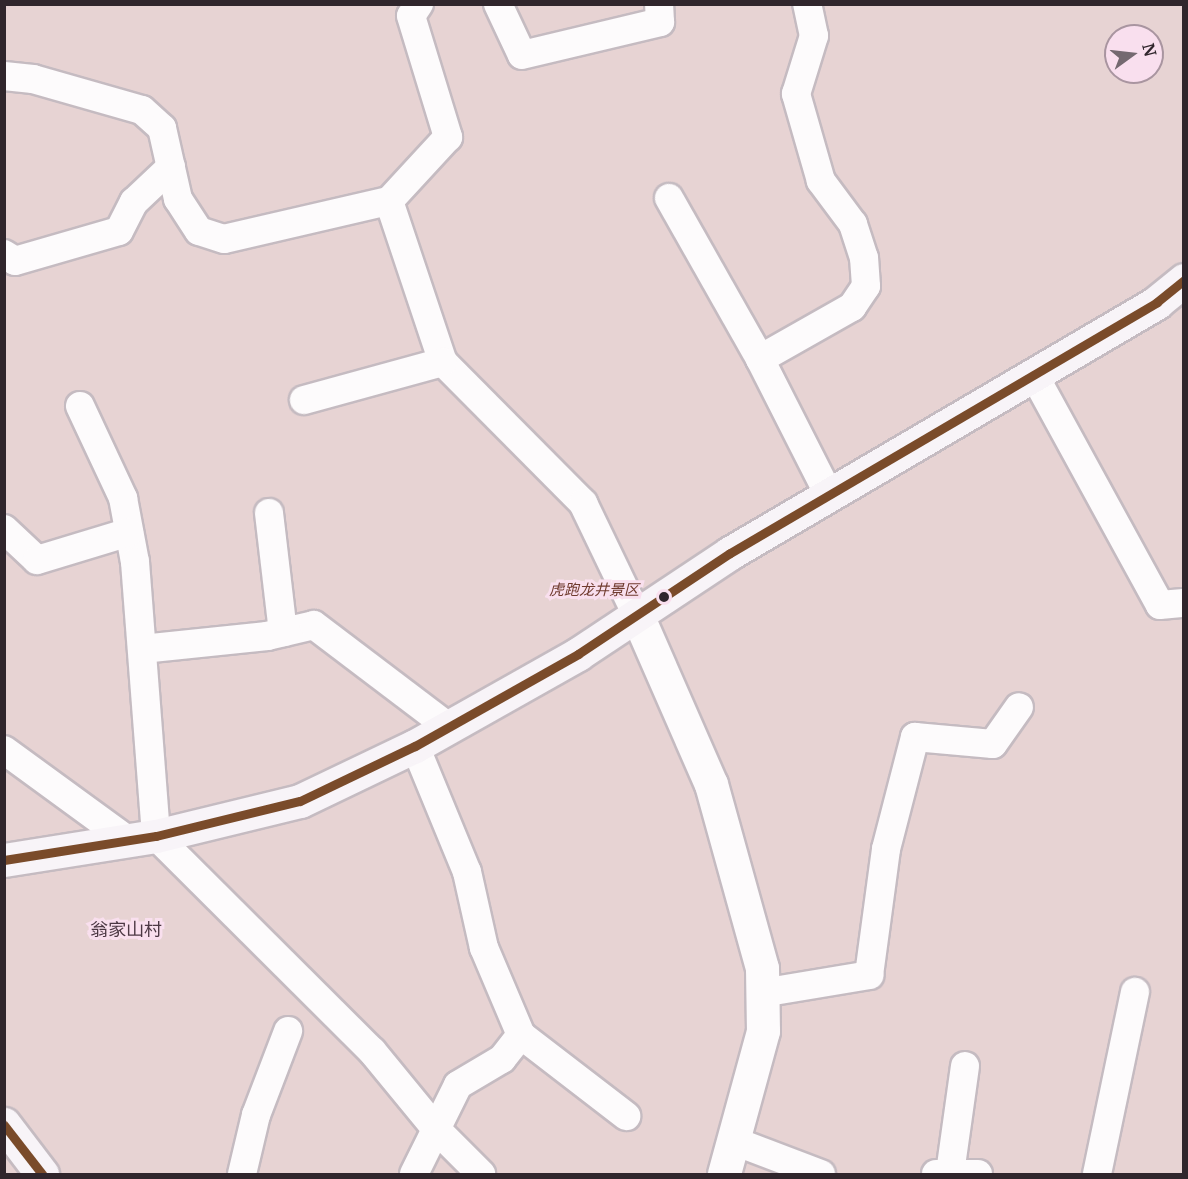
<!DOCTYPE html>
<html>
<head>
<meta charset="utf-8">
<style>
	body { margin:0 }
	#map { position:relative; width:1188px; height:1179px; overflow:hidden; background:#f3e5ed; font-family:Merriweather,"Noto Sans SC",serif }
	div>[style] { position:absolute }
	.green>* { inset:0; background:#e7d3d3 }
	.roads { filter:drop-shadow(2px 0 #c5bbc1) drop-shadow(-2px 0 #c5bbc1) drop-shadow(0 2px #c5bbc1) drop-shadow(0 -2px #c5bbc1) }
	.lane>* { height:28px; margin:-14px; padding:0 14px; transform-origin:14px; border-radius:14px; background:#fdfbfc }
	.street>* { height:33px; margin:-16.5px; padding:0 16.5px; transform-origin:16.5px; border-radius:16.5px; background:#fdfbfc }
	.secondary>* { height:33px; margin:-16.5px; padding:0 16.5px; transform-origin:16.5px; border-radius:16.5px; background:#f8f4f8 }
	.bus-1>* { height:9px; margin:-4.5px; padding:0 4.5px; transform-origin:4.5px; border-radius:4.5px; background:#7a4b2a }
	.dots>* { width:16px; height:16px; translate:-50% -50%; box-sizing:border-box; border:3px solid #f9dfee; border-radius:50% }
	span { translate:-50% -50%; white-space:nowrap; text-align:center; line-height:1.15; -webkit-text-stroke:6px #f9dfee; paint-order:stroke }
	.park-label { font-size:15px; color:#703b2f; font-style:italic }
	.quarter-label { font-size:18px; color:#4c3844 }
	.frame { position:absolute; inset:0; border:6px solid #30262c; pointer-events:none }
	.north { position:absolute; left:1104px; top:24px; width:60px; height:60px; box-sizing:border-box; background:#f9dfee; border:2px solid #a995a0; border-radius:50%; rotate:75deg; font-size:16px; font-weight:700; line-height:24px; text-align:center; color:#30262c }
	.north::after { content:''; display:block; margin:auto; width:21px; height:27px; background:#746970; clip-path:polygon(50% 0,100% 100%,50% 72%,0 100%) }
</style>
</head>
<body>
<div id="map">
	<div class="green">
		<div style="clip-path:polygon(evenodd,5px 5px,1183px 5px,1183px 1174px,5px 1174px,5px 5px,1116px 36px,1152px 36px,1152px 72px,1116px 72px,1116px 36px)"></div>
	</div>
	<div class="roads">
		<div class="lane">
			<div style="left:419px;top:4px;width:14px;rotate:124deg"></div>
			<div style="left:411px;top:16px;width:127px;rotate:73deg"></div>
			<div style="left:448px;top:137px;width:87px;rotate:132.7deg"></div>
			<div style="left:389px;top:201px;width:170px;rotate:71.5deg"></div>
			<div style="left:443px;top:362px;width:199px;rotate:45.2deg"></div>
			<div style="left:583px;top:503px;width:124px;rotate:64.3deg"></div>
			<div style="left:498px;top:4px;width:56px;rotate:64.8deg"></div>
			<div style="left:522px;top:55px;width:142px;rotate:-13.4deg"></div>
			<div style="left:660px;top:22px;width:18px;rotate:-93deg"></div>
			<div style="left:4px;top:76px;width:29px;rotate:6deg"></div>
			<div style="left:33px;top:79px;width:113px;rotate:15.9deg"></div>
			<div style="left:142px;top:110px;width:27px;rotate:42deg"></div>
			<div style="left:162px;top:128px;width:73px;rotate:77.3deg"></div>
			<div style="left:178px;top:199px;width:38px;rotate:57deg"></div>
			<div style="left:199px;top:231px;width:26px;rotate:18deg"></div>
			<div style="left:224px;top:239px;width:169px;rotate:-13deg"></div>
			<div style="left:669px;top:198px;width:185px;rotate:60.5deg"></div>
			<div style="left:760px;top:359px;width:153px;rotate:63.1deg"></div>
			<div style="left:4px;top:254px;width:13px;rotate:32deg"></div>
			<div style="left:15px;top:261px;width:108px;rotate:-16.1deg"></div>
			<div style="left:119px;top:231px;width:33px;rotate:-63deg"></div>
			<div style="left:134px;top:202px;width:51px;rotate:-43.4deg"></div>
			<div style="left:760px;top:359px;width:106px;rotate:-29.5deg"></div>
			<div style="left:852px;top:307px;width:25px;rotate:-56deg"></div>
			<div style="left:866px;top:286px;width:28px;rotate:-94deg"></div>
			<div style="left:864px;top:258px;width:36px;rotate:-108deg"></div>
			<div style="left:853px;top:224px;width:54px;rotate:-126.7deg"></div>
			<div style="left:821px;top:181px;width:91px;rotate:-106deg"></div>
			<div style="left:796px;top:94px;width:61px;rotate:-72.8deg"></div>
			<div style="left:814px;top:36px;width:33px;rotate:-102deg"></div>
			<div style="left:1034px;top:375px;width:262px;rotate:61.3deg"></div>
			<div style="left:1160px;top:605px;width:24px;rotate:-5deg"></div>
			<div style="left:304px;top:400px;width:144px;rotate:-15.3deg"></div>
			<div style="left:80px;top:406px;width:102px;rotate:64.9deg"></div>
			<div style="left:123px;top:498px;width:65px;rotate:79.4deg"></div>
			<div style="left:135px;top:562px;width:275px;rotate:85.6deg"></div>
			<div style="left:156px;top:836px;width:305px;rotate:44.9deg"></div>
			<div style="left:372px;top:1051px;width:101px;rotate:50.6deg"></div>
			<div style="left:436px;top:1129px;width:64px;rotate:45deg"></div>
			<div style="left:269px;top:513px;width:120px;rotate:83.3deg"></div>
			<div style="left:4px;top:529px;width:45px;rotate:43.2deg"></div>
			<div style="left:37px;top:560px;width:96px;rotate:-16.9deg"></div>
			<div style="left:142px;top:649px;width:126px;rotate:-5.9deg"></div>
			<div style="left:267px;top:636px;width:48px;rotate:-13.2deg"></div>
			<div style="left:314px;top:625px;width:167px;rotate:37.2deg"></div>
			<div style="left:4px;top:750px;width:155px;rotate:36.1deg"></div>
			<div style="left:762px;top:993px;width:109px;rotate:-9.5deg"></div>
			<div style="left:869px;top:975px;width:127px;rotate:-82.3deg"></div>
			<div style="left:886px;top:849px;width:116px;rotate:-75.5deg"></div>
			<div style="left:915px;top:737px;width:78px;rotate:5.1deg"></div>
			<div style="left:993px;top:744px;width:45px;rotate:-54.9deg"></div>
			<div style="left:521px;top:1035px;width:133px;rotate:37.6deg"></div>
			<div style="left:734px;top:1141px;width:93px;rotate:20.8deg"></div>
			<div style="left:950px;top:1173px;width:108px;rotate:-82deg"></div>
			<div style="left:242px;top:1174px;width:61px;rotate:-76.7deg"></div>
			<div style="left:256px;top:1115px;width:90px;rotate:-69.1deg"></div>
			<div style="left:414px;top:1174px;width:99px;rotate:-63.7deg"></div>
			<div style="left:458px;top:1085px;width:51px;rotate:-30.6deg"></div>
			<div style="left:502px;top:1059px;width:31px;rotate:-52deg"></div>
			<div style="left:521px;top:1035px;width:95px;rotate:-113deg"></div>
			<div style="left:484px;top:948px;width:78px;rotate:-102.6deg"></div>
			<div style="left:467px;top:872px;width:136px;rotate:-112.4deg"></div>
			<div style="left:936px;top:1174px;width:42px"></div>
			<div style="left:1097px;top:1174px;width:186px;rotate:-78.2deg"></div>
		</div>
		<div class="street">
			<div style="left:637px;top:615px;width:184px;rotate:66.4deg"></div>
			<div style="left:711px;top:784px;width:191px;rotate:74.5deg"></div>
			<div style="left:762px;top:968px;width:63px;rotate:89.1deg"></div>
			<div style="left:763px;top:1031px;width:148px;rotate:105.3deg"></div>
		</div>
		<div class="secondary">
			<div style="left:4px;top:860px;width:154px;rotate:-9deg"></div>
			<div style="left:156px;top:836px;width:148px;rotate:-13.7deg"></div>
			<div style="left:300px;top:801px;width:127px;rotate:-25.6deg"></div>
			<div style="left:415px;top:746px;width:187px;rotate:-29.4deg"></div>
			<div style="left:578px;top:654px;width:182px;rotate:-33.6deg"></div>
			<div style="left:730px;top:553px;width:495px;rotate:-30.4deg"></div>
			<div style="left:1157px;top:302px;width:35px;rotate:-39deg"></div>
			<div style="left:4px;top:1124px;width:63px;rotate:52.8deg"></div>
		</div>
	</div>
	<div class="bus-1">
		<div style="left:4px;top:860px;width:154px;rotate:-9deg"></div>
		<div style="left:156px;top:836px;width:148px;rotate:-13.7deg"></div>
		<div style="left:300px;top:801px;width:127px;rotate:-25.6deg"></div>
		<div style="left:415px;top:746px;width:187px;rotate:-29.4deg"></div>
		<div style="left:578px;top:654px;width:182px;rotate:-33.6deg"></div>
		<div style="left:730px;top:553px;width:495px;rotate:-30.4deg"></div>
		<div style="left:1157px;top:302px;width:35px;rotate:-39deg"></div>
		<div style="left:4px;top:1125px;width:62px;rotate:52.2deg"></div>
	</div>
	<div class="dots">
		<div style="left:664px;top:597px;background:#30262c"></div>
	</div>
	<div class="park-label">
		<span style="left:594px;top:590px">虎跑龙井景区</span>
	</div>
	<div class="quarter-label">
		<span style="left:126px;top:930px">翁家山村</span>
	</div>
	<div class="frame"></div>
	<div class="north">N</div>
</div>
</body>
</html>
